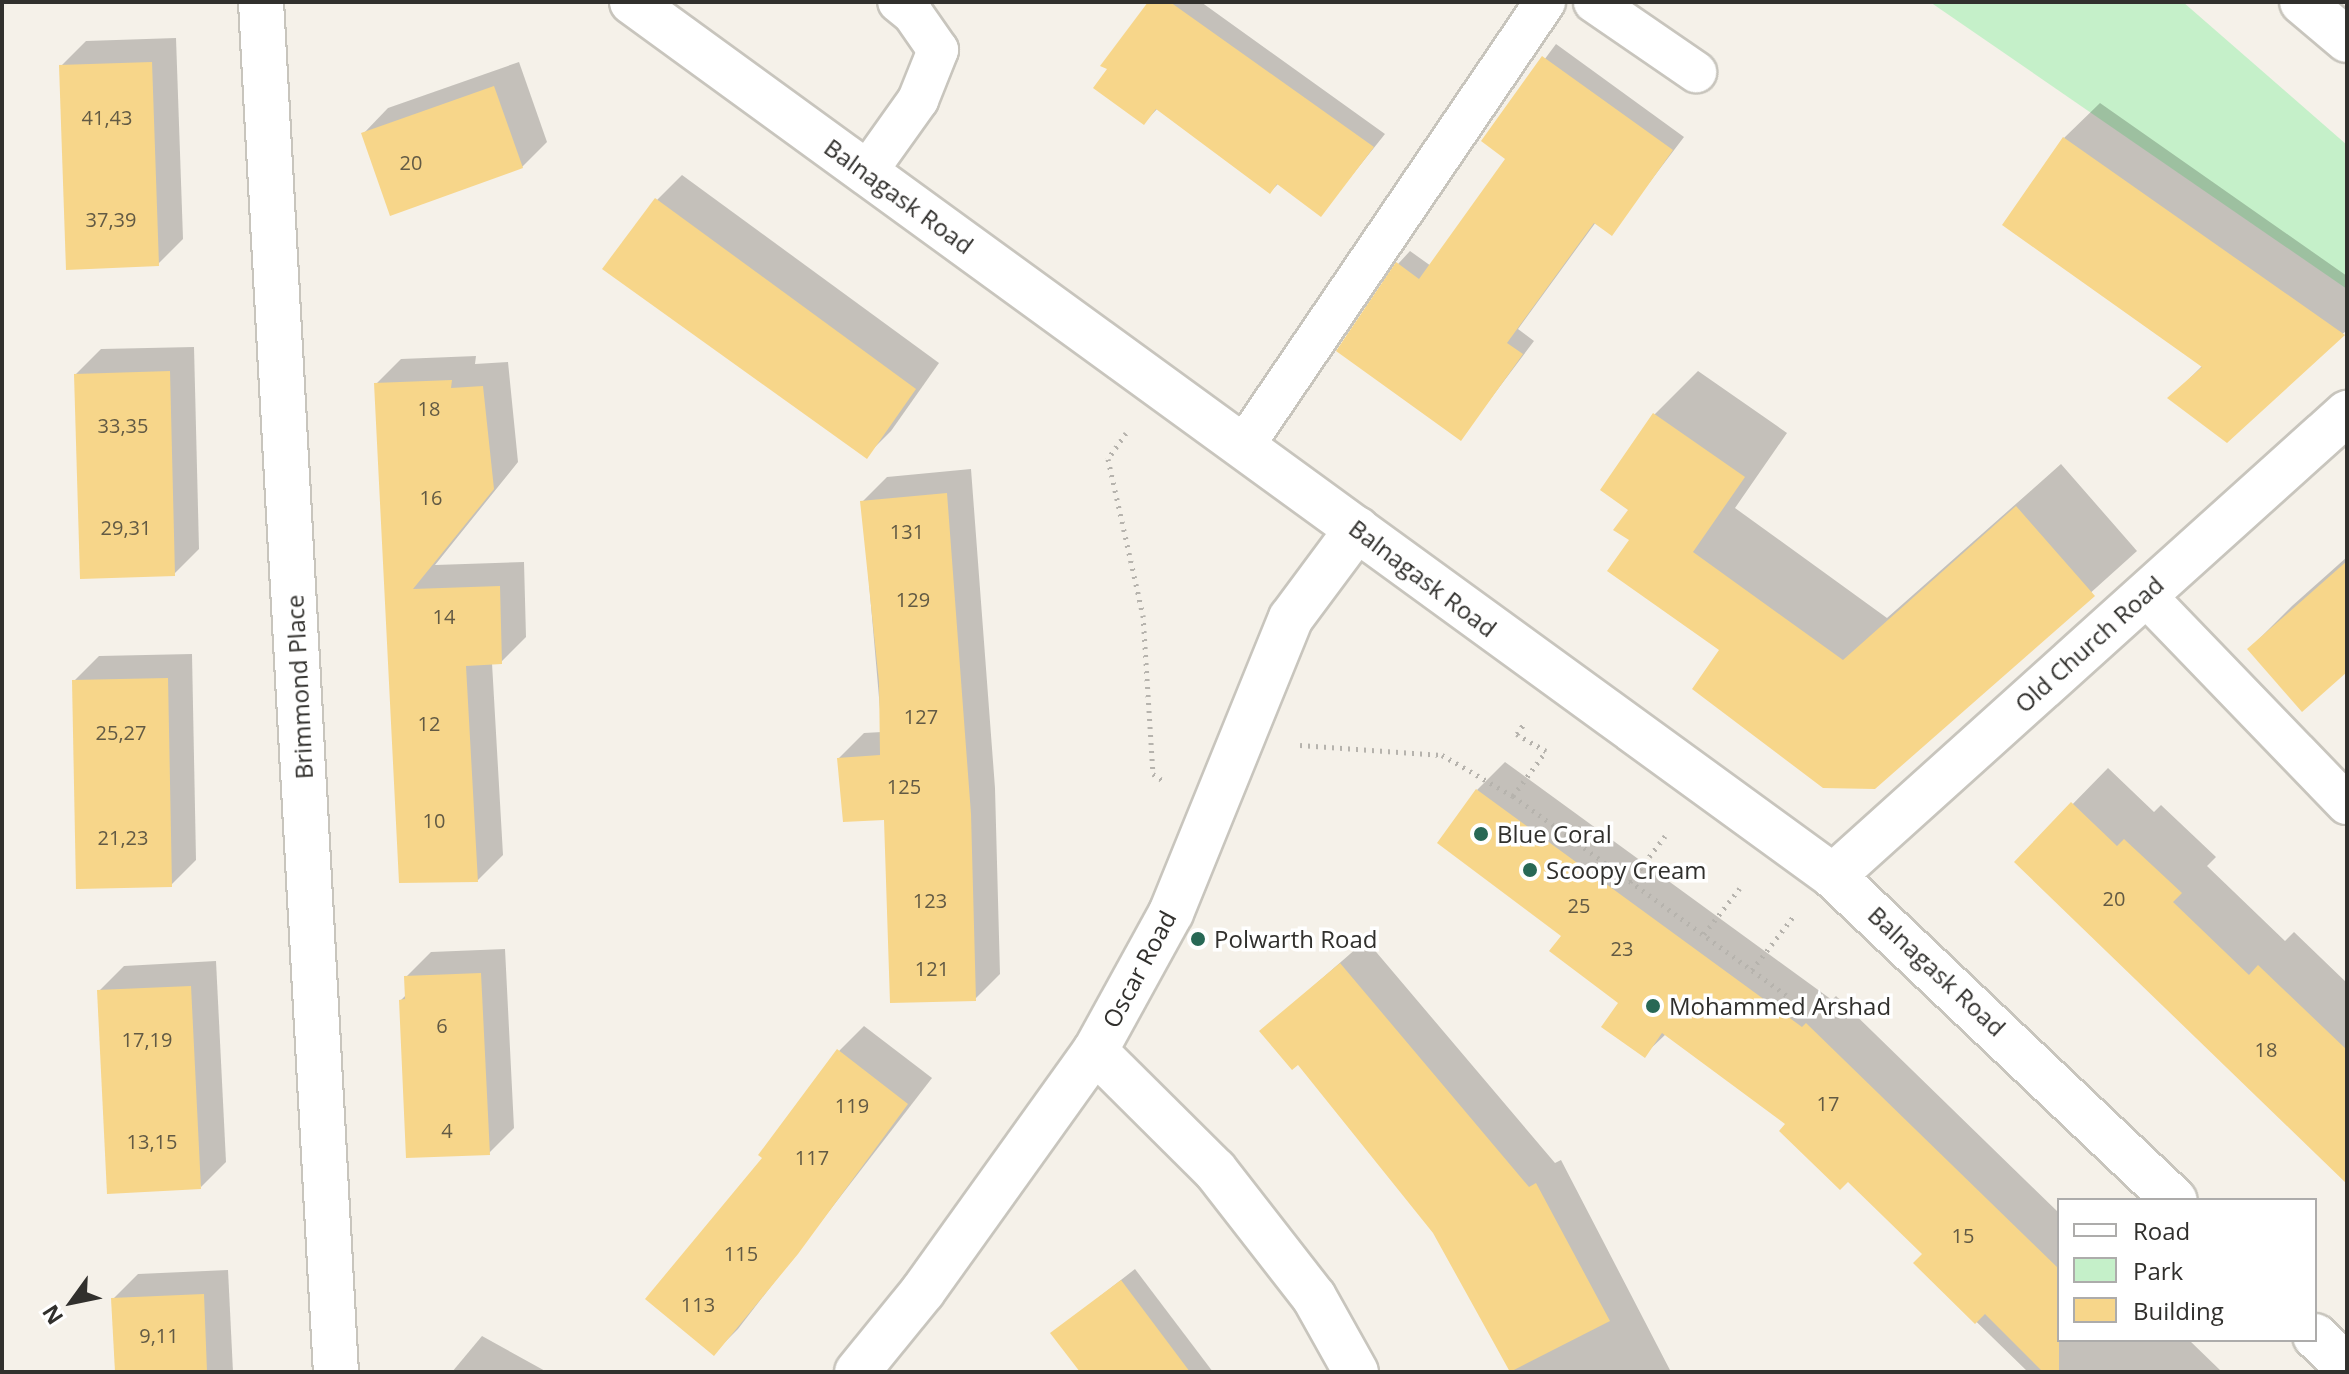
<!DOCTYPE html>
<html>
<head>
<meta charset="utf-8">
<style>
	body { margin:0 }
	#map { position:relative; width:2349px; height:1374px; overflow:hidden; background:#f5f1e9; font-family:"Open Sans",sans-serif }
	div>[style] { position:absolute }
	.green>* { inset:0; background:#c5f0c9 }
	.shadow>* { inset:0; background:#0003 }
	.building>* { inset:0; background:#f7d68a }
	.path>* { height:5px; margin-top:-2.5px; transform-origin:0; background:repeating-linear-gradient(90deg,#b6b3ad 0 2px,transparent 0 8px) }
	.roads { filter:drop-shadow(2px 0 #c8c5bd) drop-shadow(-2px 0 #c8c5bd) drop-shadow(0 2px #c8c5bd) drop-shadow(0 -2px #c8c5bd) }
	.service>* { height:40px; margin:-20px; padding:0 20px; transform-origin:20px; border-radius:20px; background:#fff }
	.minor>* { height:44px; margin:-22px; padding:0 22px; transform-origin:22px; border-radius:22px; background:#fff }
	.tertiary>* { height:44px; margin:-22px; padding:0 22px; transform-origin:22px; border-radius:22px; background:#fff }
	.dots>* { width:22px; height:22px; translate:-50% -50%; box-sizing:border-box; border:4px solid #fff; border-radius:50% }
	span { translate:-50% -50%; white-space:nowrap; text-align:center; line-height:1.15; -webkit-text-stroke:7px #fff; paint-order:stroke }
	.number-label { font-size:20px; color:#625a44 }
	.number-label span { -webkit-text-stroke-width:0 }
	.street-label { font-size:24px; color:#31302d }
	.poi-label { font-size:24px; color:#31302d }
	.left { translate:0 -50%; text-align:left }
	.frame { position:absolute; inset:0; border:4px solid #31302d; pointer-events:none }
	.legend { position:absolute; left:2057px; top:1198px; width:260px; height:144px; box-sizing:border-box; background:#fff; border:2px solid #adacab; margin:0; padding:10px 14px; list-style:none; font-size:24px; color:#31302d }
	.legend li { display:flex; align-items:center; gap:16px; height:40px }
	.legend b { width:40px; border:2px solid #adacab }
	.north { position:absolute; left:32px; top:1262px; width:80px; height:80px; -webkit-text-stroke:6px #fff; paint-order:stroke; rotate:237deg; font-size:22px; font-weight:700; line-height:32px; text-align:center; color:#31302d }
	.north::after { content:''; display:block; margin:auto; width:28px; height:36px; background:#31302d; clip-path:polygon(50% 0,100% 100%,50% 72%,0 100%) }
</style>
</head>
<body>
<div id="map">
	<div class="green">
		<div style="clip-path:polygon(1930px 2px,2183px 2px,2347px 145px,2347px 289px)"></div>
	</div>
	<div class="shadow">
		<div style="clip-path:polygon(1150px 2px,1201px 2px,1385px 134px,1321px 214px,1279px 183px,1270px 192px,1158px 108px,1144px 123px)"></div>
		<div style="clip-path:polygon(176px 38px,183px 239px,158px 264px,61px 66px,86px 41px)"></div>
		<div style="clip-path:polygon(1556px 44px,1684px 137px,1611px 233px,1596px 222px,1518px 329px,1534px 341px,1461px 438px,1398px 264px,1410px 251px,1431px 266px,1508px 158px,1484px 141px)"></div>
		<div style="clip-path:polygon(519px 62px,547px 142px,522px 167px,363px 134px,388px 108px)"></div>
		<div style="clip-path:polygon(2100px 103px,2347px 276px,2347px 330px,2227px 440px,2170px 398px,2203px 365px,2064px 138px)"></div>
		<div style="clip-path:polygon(682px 175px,939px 363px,891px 431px,866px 456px,657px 200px)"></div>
		<div style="clip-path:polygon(194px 347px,199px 549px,174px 574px,76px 374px,101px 349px)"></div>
		<div style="clip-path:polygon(476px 356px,475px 364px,508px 362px,518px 462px,435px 565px,524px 562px,526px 637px,501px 662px,492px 663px,503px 855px,478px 880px,401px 881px,376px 384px,401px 359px)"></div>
		<div style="clip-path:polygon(1698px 371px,1787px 433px,1735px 508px,1887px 618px,2061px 464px,2137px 551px,1875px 787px,1722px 650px,1632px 539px,1631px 509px,1602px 490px,1655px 414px)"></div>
		<div style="clip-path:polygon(971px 469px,995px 788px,1000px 974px,975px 999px,886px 817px,839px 758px,864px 733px,882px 732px,862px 502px,887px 477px)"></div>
		<div style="clip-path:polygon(2347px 557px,2347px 669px,2249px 649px,2292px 606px)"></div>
		<div style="clip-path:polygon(192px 654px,196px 860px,171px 885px,74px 681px,99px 656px)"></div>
		<div style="clip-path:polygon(1505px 762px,1832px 1000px,1836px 996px,2059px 1213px,2059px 1340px,2189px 1340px,2222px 1372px,2028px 1372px,1916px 1263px,1925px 1254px,1788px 1124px,1666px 1034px,1644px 1055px,1621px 1002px,1564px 935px,1477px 790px)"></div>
		<div style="clip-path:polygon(2108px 768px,2154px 812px,2161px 805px,2216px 857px,2207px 866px,2285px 941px,2294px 932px,2347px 983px,2347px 1181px,2016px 862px)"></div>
		<div style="clip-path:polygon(1366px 940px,1555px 1163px,1561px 1160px,1671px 1372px,1512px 1372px,1435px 1232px,1299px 1062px,1262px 1031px)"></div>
		<div style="clip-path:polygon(505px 949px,514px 1128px,489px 1153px,401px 1000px,407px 994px,406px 977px,431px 952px)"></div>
		<div style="clip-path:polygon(216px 961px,226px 1162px,201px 1187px,99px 991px,124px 966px)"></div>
		<div style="clip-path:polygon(864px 1026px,932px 1078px,738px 1329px,713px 1354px,765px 1158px,839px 1051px)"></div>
		<div style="clip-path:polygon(1135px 1269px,1213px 1372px,1082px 1372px,1053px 1333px)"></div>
		<div style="clip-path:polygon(228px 1270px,233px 1372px,116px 1372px,113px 1299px,138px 1274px)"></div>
		<div style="clip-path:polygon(482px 1336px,547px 1372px,452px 1372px)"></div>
	</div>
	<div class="building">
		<div style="clip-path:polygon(1148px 2px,1170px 2px,1374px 147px,1321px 217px,1277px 184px,1270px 194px,1156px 109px,1144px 125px,1093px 88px,1107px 69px,1100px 66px)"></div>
		<div style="clip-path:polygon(1542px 56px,1673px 150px,1612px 236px,1594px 223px,1507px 343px,1523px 354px,1461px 441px,1336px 351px,1396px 262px,1419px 279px,1505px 159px,1481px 141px)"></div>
		<div style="clip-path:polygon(152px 62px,159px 266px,66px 270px,59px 65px)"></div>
		<div style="clip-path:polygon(494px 86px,523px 168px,390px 216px,361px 133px)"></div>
		<div style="clip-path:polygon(2063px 137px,2345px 335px,2227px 443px,2167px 398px,2202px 367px,2002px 225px)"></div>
		<div style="clip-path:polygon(655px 198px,916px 389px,867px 459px,602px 269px)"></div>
		<div style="clip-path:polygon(170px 371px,175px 576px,80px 579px,74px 374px)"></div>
		<div style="clip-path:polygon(452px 380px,451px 388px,483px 386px,494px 489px,413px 589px,500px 586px,502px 664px,466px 666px,478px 882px,399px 883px,374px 383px)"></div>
		<div style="clip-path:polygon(1653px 413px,1745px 477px,1693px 552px,1843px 660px,2016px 506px,2095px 596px,1875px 789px,1823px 788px,1692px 689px,1719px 650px,1607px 571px,1629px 540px,1613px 530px,1628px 510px,1600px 490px)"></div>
		<div style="clip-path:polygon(947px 493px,971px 814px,976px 1001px,890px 1003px,884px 820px,843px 822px,837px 758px,880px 755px,879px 682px,860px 501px)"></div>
		<div style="clip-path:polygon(2347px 561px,2347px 672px,2302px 712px,2247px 649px)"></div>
		<div style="clip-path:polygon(168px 678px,172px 887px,76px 889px,72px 680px)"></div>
		<div style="clip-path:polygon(1476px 789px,1802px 1027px,1806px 1023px,2059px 1269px,2059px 1372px,2043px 1372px,1985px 1314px,1975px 1324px,1913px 1263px,1922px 1254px,1848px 1182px,1840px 1190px,1779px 1131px,1785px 1124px,1662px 1033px,1645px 1058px,1601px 1027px,1618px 1003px,1549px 951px,1561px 936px,1437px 843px)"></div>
		<div style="clip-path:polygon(2071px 802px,2117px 846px,2124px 839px,2182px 893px,2173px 902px,2249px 975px,2258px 965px,2347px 1050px,2347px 1184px,2014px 862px)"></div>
		<div style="clip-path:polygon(1340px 963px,1529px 1187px,1536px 1183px,1610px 1321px,1510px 1372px,1433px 1233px,1298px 1065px,1292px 1070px,1259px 1031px)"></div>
		<div style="clip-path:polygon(481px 973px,490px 1155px,406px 1158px,399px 1000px,405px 999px,404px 976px)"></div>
		<div style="clip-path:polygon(191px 986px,201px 1189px,107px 1194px,97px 990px)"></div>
		<div style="clip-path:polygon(837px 1049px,908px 1104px,798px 1254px,714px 1356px,645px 1299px,762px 1158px,758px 1155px)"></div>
		<div style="clip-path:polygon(1121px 1280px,1190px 1372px,1080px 1372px,1050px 1333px)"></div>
		<div style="clip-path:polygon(204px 1294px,207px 1372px,115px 1372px,111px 1298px)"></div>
	</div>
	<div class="path">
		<div style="left:1126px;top:433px;width:32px;rotate:125deg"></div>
		<div style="left:1108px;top:459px;width:160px;rotate:77.4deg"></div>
		<div style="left:1143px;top:615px;width:159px;rotate:86.4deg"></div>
		<div style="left:1153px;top:774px;width:11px;rotate:34deg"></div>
		<div style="left:1300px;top:745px;width:142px;rotate:4deg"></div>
		<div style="left:1442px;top:755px;width:82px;rotate:30deg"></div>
		<div style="left:1513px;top:796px;width:343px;rotate:36.1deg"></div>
		<div style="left:1513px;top:796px;width:56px;rotate:-53.7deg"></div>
		<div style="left:1546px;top:751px;width:34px;rotate:-150deg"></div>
		<div style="left:1517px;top:734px;width:14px;rotate:-56deg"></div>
		<div style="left:1630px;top:882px;width:58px;rotate:-52.7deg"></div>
		<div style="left:1704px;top:934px;width:58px;rotate:-52deg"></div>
		<div style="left:1752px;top:970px;width:67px;rotate:-52.3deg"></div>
	</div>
	<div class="roads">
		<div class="service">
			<div style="left:1594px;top:2px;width:124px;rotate:34.5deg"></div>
			<div style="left:866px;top:173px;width:90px;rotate:-54.5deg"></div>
			<div style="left:918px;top:100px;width:54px;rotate:-68.2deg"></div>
			<div style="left:938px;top:50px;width:44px;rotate:-124.8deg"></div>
			<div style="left:913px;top:14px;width:19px;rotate:-141deg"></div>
			<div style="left:1245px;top:444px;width:534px;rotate:-55.83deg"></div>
			<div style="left:2144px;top:594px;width:292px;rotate:46deg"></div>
		</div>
		<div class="minor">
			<div style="left:261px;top:2px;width:1372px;rotate:86.87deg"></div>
			<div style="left:1833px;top:876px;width:692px;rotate:-42.01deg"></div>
			<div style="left:1095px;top:1051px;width:169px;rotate:44.8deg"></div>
			<div style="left:1215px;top:1170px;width:161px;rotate:52.1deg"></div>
			<div style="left:1314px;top:1297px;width:86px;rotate:60.8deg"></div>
			<div style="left:857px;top:1372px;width:104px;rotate:-50.8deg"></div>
			<div style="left:923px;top:1291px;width:295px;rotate:-54.4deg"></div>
			<div style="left:1095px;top:1051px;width:158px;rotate:-61.2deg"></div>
			<div style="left:1171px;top:913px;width:318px;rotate:-67.9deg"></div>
			<div style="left:1291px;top:618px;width:111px;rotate:-53.4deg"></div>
		</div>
		<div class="tertiary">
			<div style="left:632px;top:2px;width:1485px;rotate:36.04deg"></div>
			<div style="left:1833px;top:876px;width:471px;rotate:43.5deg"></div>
			<div style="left:2302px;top:2px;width:59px;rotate:40.2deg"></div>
			<div style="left:2315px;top:1336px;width:45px;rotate:44.1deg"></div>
		</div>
	</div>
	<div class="dots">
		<div style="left:1481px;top:834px;background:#286855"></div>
		<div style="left:1530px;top:870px;background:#286855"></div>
		<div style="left:1198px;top:939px;background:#286855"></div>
		<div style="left:1653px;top:1006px;background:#286855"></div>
	</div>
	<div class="number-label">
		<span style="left:107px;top:117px">41,43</span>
		<span style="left:411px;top:162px">20</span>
		<span style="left:111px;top:219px">37,39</span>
		<span style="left:429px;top:408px">18</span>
		<span style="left:123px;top:425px">33,35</span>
		<span style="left:431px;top:497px">16</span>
		<span style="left:126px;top:527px">29,31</span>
		<span style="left:907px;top:531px">131</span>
		<span style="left:913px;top:599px">129</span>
		<span style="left:444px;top:616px">14</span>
		<span style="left:921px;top:716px">127</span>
		<span style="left:429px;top:723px">12</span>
		<span style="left:121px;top:732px">25,27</span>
		<span style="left:904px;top:786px">125</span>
		<span style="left:434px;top:820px">10</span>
		<span style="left:123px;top:837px">21,23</span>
		<span style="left:2114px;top:898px">20</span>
		<span style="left:930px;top:900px">123</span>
		<span style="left:1579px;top:905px">25</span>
		<span style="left:1622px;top:948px">23</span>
		<span style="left:932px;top:968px">121</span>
		<span style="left:442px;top:1025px">6</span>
		<span style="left:147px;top:1039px">17,19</span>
		<span style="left:2266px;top:1049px">18</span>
		<span style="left:1828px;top:1103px">17</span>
		<span style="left:852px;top:1105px">119</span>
		<span style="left:447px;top:1130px">4</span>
		<span style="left:152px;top:1141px">13,15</span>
		<span style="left:812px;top:1157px">117</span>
		<span style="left:1963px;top:1235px">15</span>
		<span style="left:741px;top:1253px">115</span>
		<span style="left:698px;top:1304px">113</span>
		<span style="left:159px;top:1335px">9,11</span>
	</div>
	<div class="street-label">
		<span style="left:899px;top:196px;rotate:36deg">Balnagask Road</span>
		<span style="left:1423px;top:578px;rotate:37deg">Balnagask Road</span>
		<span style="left:2089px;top:644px;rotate:-42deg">Old Church Road</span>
		<span style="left:299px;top:687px;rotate:-93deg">Brimmond Place</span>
		<span style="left:1139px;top:969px;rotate:-62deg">Oscar Road</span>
		<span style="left:1937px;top:971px;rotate:43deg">Balnagask Road</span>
	</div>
	<div class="poi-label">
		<span class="left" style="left:1497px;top:834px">Blue Coral</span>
		<span class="left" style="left:1546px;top:870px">Scoopy Cream</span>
		<span class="left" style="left:1214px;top:939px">Polwarth Road</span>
		<span class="left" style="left:1669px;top:1006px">Mohammed Arshad</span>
	</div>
	<div class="frame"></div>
	<ul class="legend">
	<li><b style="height:10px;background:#fff"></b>Road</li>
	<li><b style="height:22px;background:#c5f0c9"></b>Park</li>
	<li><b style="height:22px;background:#f7d68a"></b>Building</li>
	</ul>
	<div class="north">N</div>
</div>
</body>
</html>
